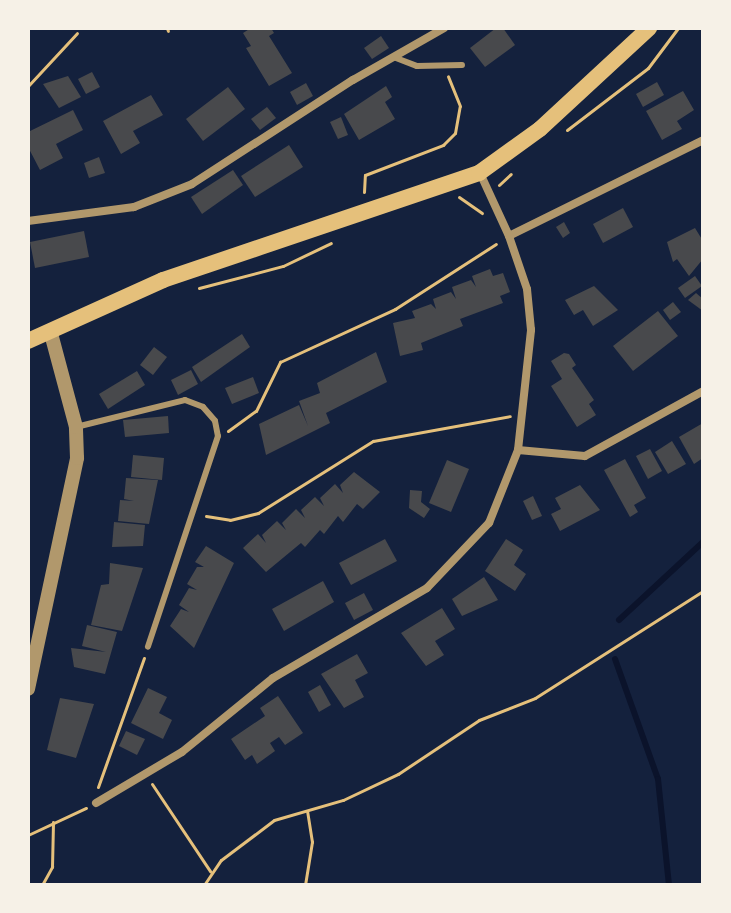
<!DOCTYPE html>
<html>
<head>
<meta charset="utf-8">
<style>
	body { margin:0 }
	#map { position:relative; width:731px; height:913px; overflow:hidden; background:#14213d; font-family:"PT Sans",sans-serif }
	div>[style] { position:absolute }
	.stream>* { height:6px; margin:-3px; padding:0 3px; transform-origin:3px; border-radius:3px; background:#0b132b }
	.building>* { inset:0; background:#48494c }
	.path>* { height:3px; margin:-1.5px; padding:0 1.5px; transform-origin:1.5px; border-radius:1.5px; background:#e5c07b }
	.service>* { height:6px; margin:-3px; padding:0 3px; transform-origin:3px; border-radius:3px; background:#b1986c }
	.minor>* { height:8px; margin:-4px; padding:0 4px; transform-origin:4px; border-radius:4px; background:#b1986c }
	.tertiary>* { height:14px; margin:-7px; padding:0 7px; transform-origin:7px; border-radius:7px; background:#b1986c }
	.secondary>* { height:16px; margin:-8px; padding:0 8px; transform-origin:8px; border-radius:8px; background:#e5c07b }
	span { translate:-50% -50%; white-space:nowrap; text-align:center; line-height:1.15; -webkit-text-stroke:8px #f6f1e7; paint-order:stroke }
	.frame { position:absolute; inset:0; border:30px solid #f6f1e7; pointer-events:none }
</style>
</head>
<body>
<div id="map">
	<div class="stream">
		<div style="left:619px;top:620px;width:115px;rotate:-42.9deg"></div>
		<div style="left:615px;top:659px;width:127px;rotate:70.3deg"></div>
		<div style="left:658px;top:779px;width:107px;rotate:84.1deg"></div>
	</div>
	<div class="building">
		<div style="clip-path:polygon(251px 28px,271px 28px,274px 33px,269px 36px,292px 73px,269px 86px,246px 48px,251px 46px,243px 33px)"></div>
		<div style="clip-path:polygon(496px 28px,503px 28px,515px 45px,485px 67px,470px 48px)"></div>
		<div style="clip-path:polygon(381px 36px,389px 48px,372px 59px,364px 48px)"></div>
		<div style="clip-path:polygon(92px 72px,100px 87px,86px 94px,78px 79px)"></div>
		<div style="clip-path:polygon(68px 76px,81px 97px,59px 108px,43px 84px)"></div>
		<div style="clip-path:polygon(657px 82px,664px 95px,643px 107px,636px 94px)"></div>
		<div style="clip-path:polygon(306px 83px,313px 96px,297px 105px,290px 92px)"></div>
		<div style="clip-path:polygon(386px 86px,392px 97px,385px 102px,395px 119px,359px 140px,344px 114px)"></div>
		<div style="clip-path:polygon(228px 87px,245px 109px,203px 141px,186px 119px)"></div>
		<div style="clip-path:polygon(683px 91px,694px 110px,677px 121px,682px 129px,662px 140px,646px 111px)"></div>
		<div style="clip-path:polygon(151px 95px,163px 115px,133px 131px,140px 143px,121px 154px,103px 121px)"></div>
		<div style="clip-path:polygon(267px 107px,276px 118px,260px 130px,251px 119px)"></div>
		<div style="clip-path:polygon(73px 110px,83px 130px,56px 144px,63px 158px,40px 170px,28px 147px,28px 132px)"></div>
		<div style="clip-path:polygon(341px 117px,348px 135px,338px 139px,330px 122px)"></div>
		<div style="clip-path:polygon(289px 145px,303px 167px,255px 197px,241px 176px)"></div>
		<div style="clip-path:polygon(99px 157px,105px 173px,89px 178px,84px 163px)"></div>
		<div style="clip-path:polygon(233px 170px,243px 185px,202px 214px,191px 197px)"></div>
		<div style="clip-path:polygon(623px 208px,633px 227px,603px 243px,593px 224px)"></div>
		<div style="clip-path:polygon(564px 222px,570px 233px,563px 238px,556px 227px)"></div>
		<div style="clip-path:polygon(695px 228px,703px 241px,703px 259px,689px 276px,677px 259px,673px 262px,667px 242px)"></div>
		<div style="clip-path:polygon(84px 231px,89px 257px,35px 268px,30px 242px)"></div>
		<div style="clip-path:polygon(490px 269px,493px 276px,503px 273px,510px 292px,500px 296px,503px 303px,460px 319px,463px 326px,421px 343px,423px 350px,400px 356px,393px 323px,415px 318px,412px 311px,431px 304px,436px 309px,433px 299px,451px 292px,456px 299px,452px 287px,471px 280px,476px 287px,472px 276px)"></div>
		<div style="clip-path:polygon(695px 276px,702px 286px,685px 298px,678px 288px)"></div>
		<div style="clip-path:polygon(594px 286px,618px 310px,593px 326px,583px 310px,574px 315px,565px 300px)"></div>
		<div style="clip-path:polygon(696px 293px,703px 299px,703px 311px,688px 300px)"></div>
		<div style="clip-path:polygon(673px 302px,681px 312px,670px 320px,663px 310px)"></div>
		<div style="clip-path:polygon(658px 311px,678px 336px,633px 371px,613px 346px)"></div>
		<div style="clip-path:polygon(242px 334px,250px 347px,201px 382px,192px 367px)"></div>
		<div style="clip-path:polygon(154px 347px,167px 357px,153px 375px,140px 365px)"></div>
		<div style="clip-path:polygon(376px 352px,387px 382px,326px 413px,330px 423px,266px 455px,259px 424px,299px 405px,308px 426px,299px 401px,320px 393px,317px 383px)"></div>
		<div style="clip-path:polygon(564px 353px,569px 354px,576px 365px,572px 368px,594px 400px,589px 404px,596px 415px,577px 427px,551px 386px,562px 379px,551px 361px)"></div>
		<div style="clip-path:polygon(191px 370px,198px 384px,178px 395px,171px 380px)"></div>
		<div style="clip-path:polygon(137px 371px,145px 385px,108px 409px,99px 394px)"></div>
		<div style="clip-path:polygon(253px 377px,259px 393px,232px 404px,225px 388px)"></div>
		<div style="clip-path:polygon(168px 416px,169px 433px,125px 437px,123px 420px)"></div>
		<div style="clip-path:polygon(703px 423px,703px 458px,694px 464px,679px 437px)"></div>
		<div style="clip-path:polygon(672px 441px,686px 464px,668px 474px,655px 452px)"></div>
		<div style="clip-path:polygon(650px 449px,662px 471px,648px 479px,636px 456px)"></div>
		<div style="clip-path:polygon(133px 455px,164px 458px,162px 480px,131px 477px)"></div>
		<div style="clip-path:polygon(625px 459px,646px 498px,634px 505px,638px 512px,630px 517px,604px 470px)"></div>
		<div style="clip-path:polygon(447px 460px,469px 469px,451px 512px,429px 503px)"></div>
		<div style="clip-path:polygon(354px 472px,380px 492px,363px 509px,357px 504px,343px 522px,338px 516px,324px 534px,320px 530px,305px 547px,301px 543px,266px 572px,243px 548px,258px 534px,266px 543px,262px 535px,277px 521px,286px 530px,282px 523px,296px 509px,305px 518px,301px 510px,315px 497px,324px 506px,320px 498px,335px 484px,343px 493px,340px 485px)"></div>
		<div style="clip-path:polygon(126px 478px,158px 480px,149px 524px,118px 521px,120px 500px,134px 501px,124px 499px)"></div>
		<div style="clip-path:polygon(580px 485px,600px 510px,560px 531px,551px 514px,561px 509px,555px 498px)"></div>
		<div style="clip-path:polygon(410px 490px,422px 491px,421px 502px,430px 509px,424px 518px,409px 508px)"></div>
		<div style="clip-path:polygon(533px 496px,542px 516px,532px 520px,523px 501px)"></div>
		<div style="clip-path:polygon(114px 522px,145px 525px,143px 546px,112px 547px)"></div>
		<div style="clip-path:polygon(385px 539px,397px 561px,351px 585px,339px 563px)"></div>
		<div style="clip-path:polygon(506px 539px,523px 550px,514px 565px,526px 574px,515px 591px,485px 571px)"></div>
		<div style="clip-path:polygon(206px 546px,234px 563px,194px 648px,170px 626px,181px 609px,189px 612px,179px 605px,189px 588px,197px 590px,187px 584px,197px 567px,204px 567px,195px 562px)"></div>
		<div style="clip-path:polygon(110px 563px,143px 568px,122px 631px,91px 625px,101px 585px,109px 584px)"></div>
		<div style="clip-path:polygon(484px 577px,498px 600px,462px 616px,452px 599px)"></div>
		<div style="clip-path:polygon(323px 581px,334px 602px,284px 631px,272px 609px)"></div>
		<div style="clip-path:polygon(364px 593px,373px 610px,354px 620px,345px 603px)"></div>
		<div style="clip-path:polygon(442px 608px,455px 629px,435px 641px,444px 655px,426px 666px,401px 633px)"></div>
		<div style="clip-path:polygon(87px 625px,117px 632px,105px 674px,74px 667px,71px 648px,106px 652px,82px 646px)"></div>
		<div style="clip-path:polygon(357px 654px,368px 673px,355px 680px,364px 697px,344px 708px,321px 674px)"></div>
		<div style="clip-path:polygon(320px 685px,331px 705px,319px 712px,308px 692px)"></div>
		<div style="clip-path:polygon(148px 688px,167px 697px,159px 713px,172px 720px,163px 739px,131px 723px)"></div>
		<div style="clip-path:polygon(278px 696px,303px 733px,285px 745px,279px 737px,270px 743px,275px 751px,257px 764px,252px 755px,245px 760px,231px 739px,265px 716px,260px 708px)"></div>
		<div style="clip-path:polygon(60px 698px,94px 704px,76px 758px,47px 750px)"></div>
		<div style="clip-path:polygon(126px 731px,145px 739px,137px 755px,119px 746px)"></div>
	</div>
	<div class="path">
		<div style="left:167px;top:28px;width:3px;rotate:72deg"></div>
		<div style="left:28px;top:86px;width:72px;rotate:-47.2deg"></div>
		<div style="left:567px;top:130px;width:102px;rotate:-37.4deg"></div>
		<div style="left:648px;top:68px;width:50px;rotate:-53.1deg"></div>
		<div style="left:499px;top:185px;width:16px;rotate:-43deg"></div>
		<div style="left:364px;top:192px;width:17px;rotate:-87deg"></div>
		<div style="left:365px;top:175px;width:84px;rotate:-21deg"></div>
		<div style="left:443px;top:145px;width:17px;rotate:-45deg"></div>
		<div style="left:455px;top:133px;width:27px;rotate:-80deg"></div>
		<div style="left:460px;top:106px;width:32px;rotate:-112deg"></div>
		<div style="left:459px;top:197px;width:28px;rotate:35deg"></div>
		<div style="left:199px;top:288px;width:87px;rotate:-14.7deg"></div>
		<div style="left:283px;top:266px;width:53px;rotate:-25.6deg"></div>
		<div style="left:228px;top:431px;width:34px;rotate:-36deg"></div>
		<div style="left:256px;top:411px;width:55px;rotate:-63.9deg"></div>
		<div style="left:280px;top:362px;width:127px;rotate:-24.7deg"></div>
		<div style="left:395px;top:309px;width:120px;rotate:-32.8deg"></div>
		<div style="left:206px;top:516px;width:24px;rotate:9deg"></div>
		<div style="left:230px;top:520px;width:29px;rotate:-14deg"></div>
		<div style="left:258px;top:513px;width:136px;rotate:-32.1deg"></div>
		<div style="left:373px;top:441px;width:139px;rotate:-10.3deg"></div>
		<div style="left:152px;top:784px;width:105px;rotate:56.3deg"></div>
		<div style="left:98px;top:787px;width:137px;rotate:-70.4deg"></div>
		<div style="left:28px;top:835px;width:64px;rotate:-25deg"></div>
		<div style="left:42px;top:885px;width:21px;rotate:-61deg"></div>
		<div style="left:52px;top:867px;width:45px;rotate:-88.7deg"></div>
		<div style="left:204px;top:885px;width:30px;rotate:-56deg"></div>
		<div style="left:221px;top:860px;width:66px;rotate:-37deg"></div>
		<div style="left:274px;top:820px;width:72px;rotate:-16.2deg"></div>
		<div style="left:343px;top:800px;width:61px;rotate:-25.3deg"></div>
		<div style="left:398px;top:774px;width:97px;rotate:-33.7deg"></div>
		<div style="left:479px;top:720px;width:60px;rotate:-21.4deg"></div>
		<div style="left:535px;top:698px;width:199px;rotate:-32.5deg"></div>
		<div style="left:305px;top:885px;width:44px;rotate:-80.8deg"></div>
		<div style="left:312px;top:842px;width:31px;rotate:-99deg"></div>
	</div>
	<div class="service">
		<div style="left:396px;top:58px;width:22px;rotate:21deg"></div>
		<div style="left:417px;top:66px;width:45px;rotate:-1.3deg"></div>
		<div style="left:76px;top:427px;width:112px;rotate:-13.9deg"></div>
		<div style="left:185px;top:400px;width:19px;rotate:21deg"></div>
		<div style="left:203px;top:407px;width:18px;rotate:49deg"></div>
		<div style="left:215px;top:421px;width:15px;rotate:79deg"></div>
		<div style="left:218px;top:436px;width:222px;rotate:108.4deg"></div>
	</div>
	<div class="minor">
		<div style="left:28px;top:221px;width:107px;rotate:-7.5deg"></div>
		<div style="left:134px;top:207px;width:62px;rotate:-21.6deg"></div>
		<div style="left:192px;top:184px;width:192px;rotate:-32.9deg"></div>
		<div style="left:353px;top:80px;width:105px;rotate:-29.7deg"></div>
		<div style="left:509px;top:236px;width:216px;rotate:-26.3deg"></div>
		<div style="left:518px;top:450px;width:67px;rotate:5.1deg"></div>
		<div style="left:585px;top:456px;width:135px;rotate:-28.8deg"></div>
		<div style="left:96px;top:803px;width:100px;rotate:-30.7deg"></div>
		<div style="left:182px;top:752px;width:117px;rotate:-39.1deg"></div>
		<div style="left:273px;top:678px;width:178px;rotate:-30.3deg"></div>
		<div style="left:427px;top:588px;width:90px;rotate:-46.4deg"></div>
		<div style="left:489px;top:523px;width:79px;rotate:-68.3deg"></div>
		<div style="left:518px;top:450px;width:121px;rotate:-83.8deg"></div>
		<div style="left:531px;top:330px;width:41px;rotate:-95.6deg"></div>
		<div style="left:527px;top:289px;width:56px;rotate:-108.8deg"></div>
		<div style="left:509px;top:236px;width:69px;rotate:-114.7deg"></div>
	</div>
	<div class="tertiary">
		<div style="left:28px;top:689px;width:236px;rotate:-78deg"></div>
		<div style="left:77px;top:458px;width:31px;rotate:-92deg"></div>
		<div style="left:76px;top:427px;width:100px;rotate:-105deg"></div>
	</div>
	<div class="secondary">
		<div style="left:28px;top:341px;width:148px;rotate:-24.3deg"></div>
		<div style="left:163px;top:280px;width:334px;rotate:-18.7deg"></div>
		<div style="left:479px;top:173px;width:75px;rotate:-35.8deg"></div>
		<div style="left:540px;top:129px;width:149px;rotate:-42.8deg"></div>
	</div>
	<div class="frame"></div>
</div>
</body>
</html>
